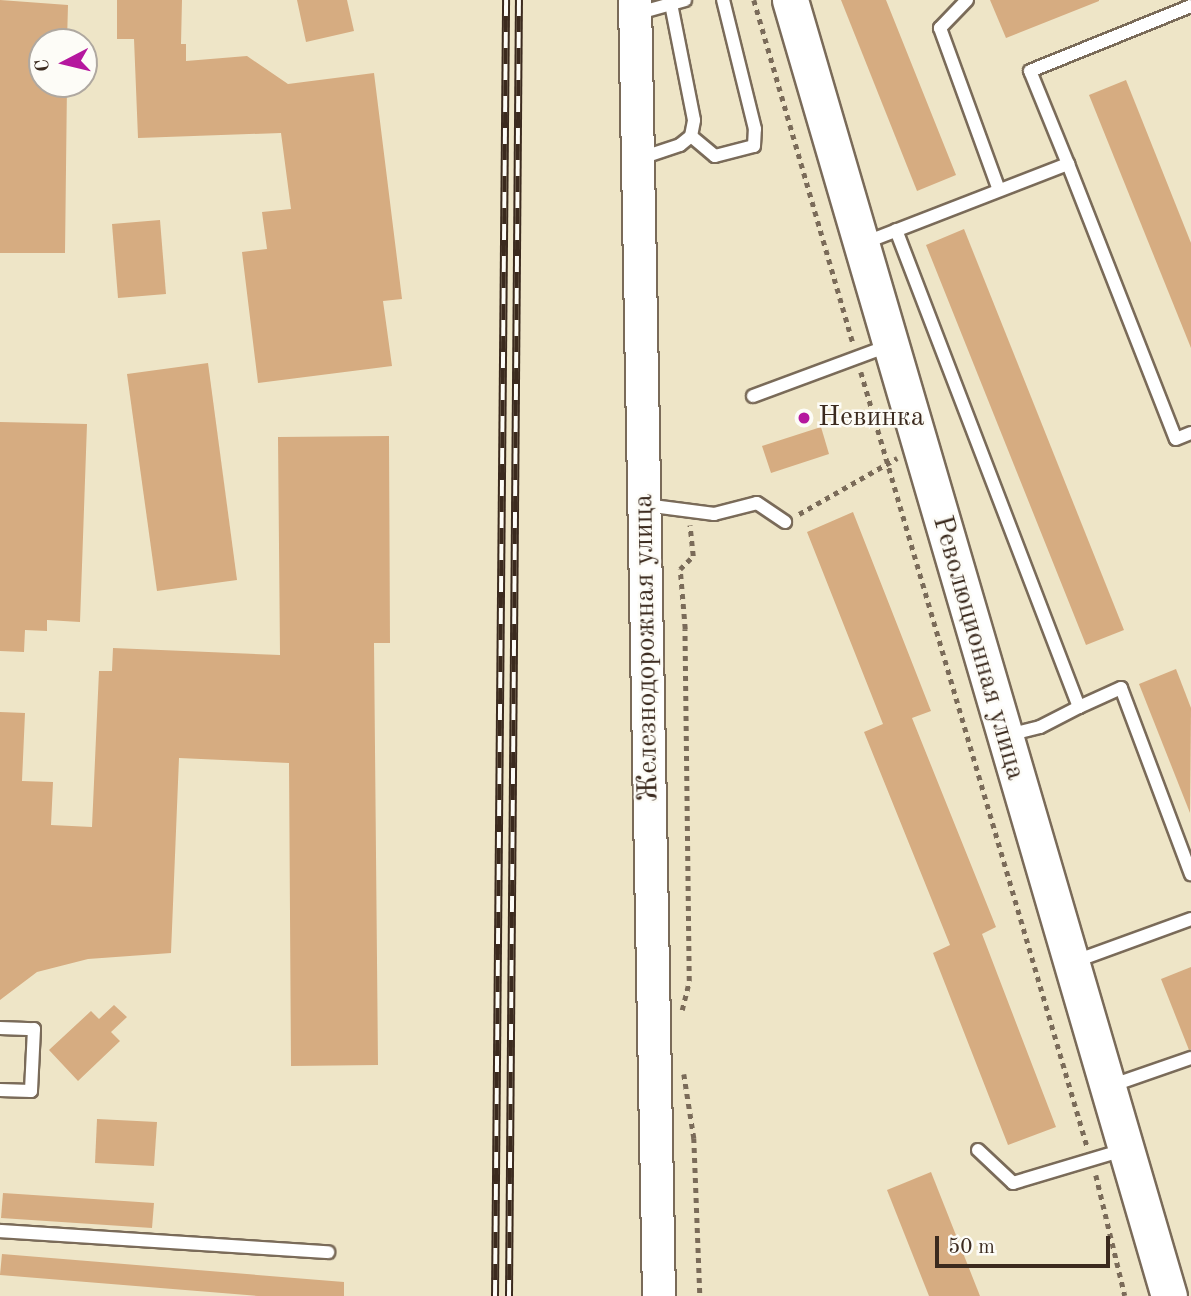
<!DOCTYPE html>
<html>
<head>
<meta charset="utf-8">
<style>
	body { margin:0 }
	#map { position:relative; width:1191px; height:1296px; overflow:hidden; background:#eee5c7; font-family:"Old Standard TT",serif }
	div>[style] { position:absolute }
	.building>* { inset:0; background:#d6ac81 }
	.path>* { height:4.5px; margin-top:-2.25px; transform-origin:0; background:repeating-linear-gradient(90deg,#7a6b59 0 5px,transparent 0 10px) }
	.roads { filter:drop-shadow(2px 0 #7a6b59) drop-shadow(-2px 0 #7a6b59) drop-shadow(0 2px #7a6b59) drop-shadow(0 -2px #7a6b59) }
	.service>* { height:12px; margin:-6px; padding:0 6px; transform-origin:6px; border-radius:6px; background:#fff }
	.tertiary>* { height:32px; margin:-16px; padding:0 16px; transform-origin:16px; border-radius:16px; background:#fff }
	.secondary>* { height:35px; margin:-17.5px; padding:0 17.5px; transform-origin:17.5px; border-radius:17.5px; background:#fff }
	.rail>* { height:8px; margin-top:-4px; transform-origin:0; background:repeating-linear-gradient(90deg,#fdfcf7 0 16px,#3b2a1e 0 32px); box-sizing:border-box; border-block:2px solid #3b2a1e }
	.dots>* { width:19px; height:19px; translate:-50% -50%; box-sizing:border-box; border:4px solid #fdfcf7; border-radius:50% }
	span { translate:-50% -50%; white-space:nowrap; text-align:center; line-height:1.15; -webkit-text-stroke:5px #fdfcf7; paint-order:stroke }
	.poi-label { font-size:28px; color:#3b2a1e }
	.left { translate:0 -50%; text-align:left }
	.street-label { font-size:28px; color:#3b2a1e }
	.north { position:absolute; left:28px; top:28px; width:70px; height:70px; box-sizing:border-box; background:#fdfcf7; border:2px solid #afa8a0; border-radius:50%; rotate:263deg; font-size:19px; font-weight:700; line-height:28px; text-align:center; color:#3b2a1e }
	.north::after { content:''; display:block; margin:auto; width:24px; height:32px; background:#b5179e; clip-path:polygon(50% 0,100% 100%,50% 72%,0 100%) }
	.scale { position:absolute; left:935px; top:1236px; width:175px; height:32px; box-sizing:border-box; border:4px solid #3b2a1e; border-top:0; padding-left:9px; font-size:21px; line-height:24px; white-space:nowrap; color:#3b2a1e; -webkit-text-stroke:5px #fdfcf7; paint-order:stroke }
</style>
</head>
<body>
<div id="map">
	<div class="building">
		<div style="clip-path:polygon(0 0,68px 5px,67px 42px,42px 42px,42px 84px,67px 84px,65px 253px,0 253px)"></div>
		<div style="clip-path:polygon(117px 0,182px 0,181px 44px,186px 44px,186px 61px,247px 56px,288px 84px,374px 73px,402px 299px,383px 301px,392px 366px,258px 383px,242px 252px,267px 249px,262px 212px,291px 209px,281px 133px,138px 138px,134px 39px,117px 39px)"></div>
		<div style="clip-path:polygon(297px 0,347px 0,354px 31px,306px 42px)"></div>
		<div style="clip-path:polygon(841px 0,886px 0,956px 175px,917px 191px)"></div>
		<div style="clip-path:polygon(990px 0,1099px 0,1099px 1px,1006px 38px)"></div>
		<div style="clip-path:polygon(1126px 80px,1191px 243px,1191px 348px,1089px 95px)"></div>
		<div style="clip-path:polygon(160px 220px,166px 294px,118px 298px,112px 224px)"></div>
		<div style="clip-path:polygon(964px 229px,1124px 630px,1086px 645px,926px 245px)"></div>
		<div style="clip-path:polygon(208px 363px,237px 580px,157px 591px,127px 374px)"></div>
		<div style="clip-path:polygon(0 422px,87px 424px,80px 622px,47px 620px,47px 631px,25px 630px,24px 652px,0 651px)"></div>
		<div style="clip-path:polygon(821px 427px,829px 454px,771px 473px,762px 446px)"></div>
		<div style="clip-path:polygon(389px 436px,390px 643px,374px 643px,378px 1065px,291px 1066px,289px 763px,179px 758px,171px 953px,88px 959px,37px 972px,0 1000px,0 712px,25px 713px,22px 781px,53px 782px,51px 825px,92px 827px,99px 671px,112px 671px,113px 648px,280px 655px,278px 437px)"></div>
		<div style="clip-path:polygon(853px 512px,931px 711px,912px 718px,996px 927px,982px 934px,1056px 1127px,1008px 1145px,933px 953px,950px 945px,864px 732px,883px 724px,807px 532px)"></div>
		<div style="clip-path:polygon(1176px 669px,1191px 708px,1190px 813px,1139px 684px)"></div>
		<div style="clip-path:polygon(1191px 967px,1191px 1049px,1189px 1050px,1161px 979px)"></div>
		<div style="clip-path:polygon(114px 1005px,127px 1017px,111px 1032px,120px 1041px,78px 1081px,49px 1050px,91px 1011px,99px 1019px)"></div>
		<div style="clip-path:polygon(97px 1119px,157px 1122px,154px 1166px,95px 1163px)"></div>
		<div style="clip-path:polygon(931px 1172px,980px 1296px,929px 1296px,887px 1190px)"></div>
		<div style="clip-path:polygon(3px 1193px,154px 1203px,152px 1228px,1px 1218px)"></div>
		<div style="clip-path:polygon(2px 1254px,344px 1282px,344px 1296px,258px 1296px,0 1275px)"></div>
	</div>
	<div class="path">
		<div style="left:754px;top:0;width:357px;rotate:73.9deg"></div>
		<div style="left:861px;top:372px;width:806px;rotate:73.72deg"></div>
		<div style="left:799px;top:514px;width:113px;rotate:-29.7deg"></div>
		<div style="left:682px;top:1010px;width:30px;rotate:-76deg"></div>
		<div style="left:689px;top:981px;width:352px;rotate:-90.7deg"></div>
		<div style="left:685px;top:629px;width:60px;rotate:-94.8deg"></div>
		<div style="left:680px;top:569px;width:18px;rotate:-45deg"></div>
		<div style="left:693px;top:556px;width:31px;rotate:-96deg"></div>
		<div style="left:684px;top:1074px;width:65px;rotate:81.1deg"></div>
		<div style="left:694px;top:1138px;width:158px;rotate:87.8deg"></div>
		<div style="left:1096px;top:1175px;width:124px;rotate:76.5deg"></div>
	</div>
	<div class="roads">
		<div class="service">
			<div style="left:967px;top:0;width:39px;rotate:134deg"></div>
			<div style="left:940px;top:28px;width:172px;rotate:70deg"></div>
			<div style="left:635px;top:14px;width:52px;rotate:-15.6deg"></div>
			<div style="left:691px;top:136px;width:31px;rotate:40deg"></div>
			<div style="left:715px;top:156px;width:40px;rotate:-14.4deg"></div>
			<div style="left:754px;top:146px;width:17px;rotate:-87deg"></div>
			<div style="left:755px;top:129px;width:133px;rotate:-103.9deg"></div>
			<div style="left:638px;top:159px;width:44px;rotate:-18.4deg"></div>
			<div style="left:680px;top:145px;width:14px;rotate:-39deg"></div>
			<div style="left:691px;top:136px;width:16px;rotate:-79deg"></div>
			<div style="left:694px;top:120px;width:118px;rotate:-101.2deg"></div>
			<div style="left:1068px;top:164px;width:295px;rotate:68.6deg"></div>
			<div style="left:1176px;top:439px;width:16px;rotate:-22deg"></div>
			<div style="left:896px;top:230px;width:511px;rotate:69.01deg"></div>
			<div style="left:1079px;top:707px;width:44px;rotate:152.9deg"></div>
			<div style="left:1040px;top:727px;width:33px;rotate:166deg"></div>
			<div style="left:864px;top:243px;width:219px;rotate:-21.2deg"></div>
			<div style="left:1068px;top:164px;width:100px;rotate:-112.2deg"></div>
			<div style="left:1030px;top:71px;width:174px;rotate:-22deg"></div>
			<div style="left:753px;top:396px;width:144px;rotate:-20.3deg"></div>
			<div style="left:645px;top:505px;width:70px;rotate:7.4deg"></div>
			<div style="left:714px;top:514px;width:44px;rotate:-14.3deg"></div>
			<div style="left:757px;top:503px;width:34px;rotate:34deg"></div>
			<div style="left:1079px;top:707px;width:46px;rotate:-24.3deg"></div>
			<div style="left:1121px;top:688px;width:199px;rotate:69.4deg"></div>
			<div style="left:1073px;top:962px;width:126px;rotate:-20deg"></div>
			<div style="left:0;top:1028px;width:34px;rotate:2deg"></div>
			<div style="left:34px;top:1029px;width:62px;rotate:92.8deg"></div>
			<div style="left:31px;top:1091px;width:31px;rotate:-178deg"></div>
			<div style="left:1110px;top:1086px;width:86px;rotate:-19.1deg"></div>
			<div style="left:978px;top:1150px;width:48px;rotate:43.3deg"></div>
			<div style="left:1013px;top:1183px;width:116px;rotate:-16.6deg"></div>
			<div style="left:0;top:1231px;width:329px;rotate:3.7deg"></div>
		</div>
		<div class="tertiary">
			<div style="left:635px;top:0;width:1296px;rotate:88.94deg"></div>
		</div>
		<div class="secondary">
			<div style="left:790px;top:0;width:1350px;rotate:73.7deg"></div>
		</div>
	</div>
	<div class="rail">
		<div style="left:495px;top:1296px;width:1296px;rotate:-89.51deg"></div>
		<div style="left:509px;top:1296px;width:1296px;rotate:-89.56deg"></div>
	</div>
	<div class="dots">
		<div style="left:804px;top:418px;background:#b5179e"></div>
	</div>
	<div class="poi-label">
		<span class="left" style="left:818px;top:418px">Невинка</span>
	</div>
	<div class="street-label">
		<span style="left:647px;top:648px;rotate:-91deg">Железнодорожная улица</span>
		<span style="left:978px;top:648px;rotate:74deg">Революционная улица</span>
	</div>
	<div class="north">С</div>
	<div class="scale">50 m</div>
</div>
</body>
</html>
